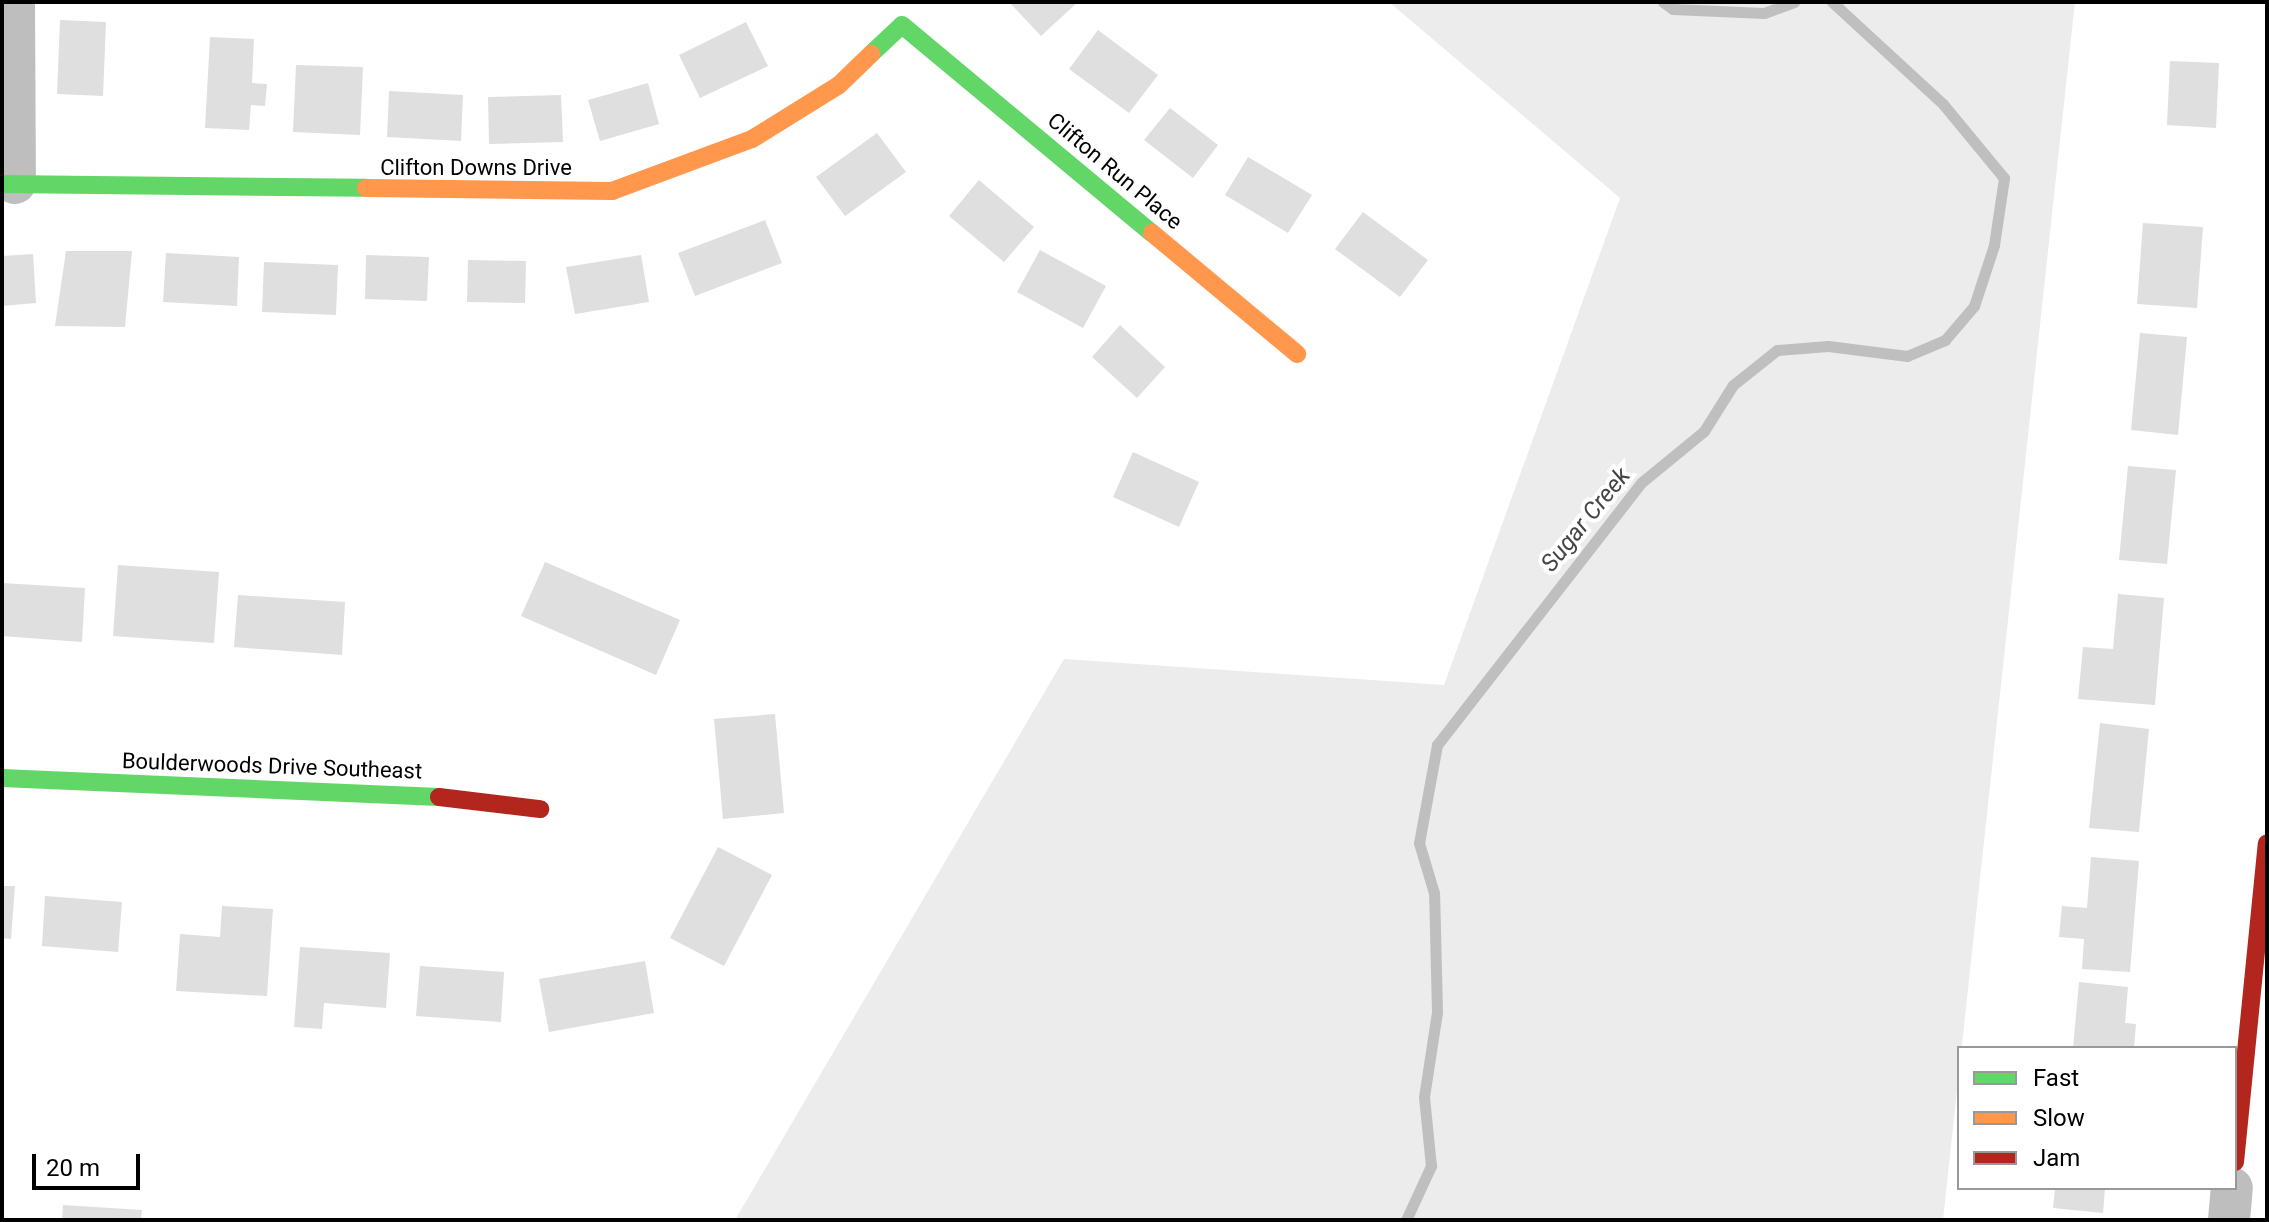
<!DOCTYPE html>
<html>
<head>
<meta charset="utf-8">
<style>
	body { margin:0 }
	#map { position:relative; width:2269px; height:1222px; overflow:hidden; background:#fff; font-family:Roboto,sans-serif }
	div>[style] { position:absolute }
	.green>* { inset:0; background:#ececec }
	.stream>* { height:11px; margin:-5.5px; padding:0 5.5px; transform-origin:5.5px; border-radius:5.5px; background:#bfbfbf }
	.building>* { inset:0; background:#dfdfdf }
	.street>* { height:42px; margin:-21px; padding:0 21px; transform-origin:21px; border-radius:21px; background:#bebebe }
	.fast>* { height:18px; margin:-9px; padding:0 9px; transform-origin:9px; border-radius:9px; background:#63d668 }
	.slow>* { height:18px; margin:-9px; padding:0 9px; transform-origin:9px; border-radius:9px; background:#ff974d }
	.jam>* { height:18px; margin:-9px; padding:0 9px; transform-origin:9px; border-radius:9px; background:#b3261e }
	span { translate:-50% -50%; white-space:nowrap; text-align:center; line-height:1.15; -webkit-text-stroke:8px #fff; paint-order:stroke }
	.street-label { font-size:22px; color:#000 }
	.water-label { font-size:24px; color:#444; font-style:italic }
	.frame { position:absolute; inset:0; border:4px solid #000; pointer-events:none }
	.legend { position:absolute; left:1957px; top:1046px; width:280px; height:144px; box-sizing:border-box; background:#fff; border:2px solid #999; margin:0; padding:10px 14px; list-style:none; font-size:24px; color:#000 }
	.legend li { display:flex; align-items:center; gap:16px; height:40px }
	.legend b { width:40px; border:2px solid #999 }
	.scale { position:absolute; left:32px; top:1154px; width:108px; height:36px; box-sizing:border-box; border:4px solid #000; border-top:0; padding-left:10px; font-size:24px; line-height:28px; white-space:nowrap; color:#000; -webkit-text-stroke:6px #fff; paint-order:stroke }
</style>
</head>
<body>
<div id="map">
	<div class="green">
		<div style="clip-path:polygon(1389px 2px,2075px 2px,1943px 1220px,735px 1220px,1064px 659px,1444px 685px,1620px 198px)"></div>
	</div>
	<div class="stream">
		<div style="left:1663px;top:2px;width:12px;rotate:35deg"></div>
		<div style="left:1673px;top:9px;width:91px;rotate:2.5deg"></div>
		<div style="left:1764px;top:13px;width:32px;rotate:-20deg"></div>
		<div style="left:1406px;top:1220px;width:60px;rotate:-65.2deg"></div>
		<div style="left:1431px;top:1166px;width:69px;rotate:-95.8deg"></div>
		<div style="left:1424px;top:1097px;width:86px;rotate:-81.3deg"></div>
		<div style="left:1437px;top:1012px;width:119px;rotate:-91.4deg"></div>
		<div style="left:1434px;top:893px;width:52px;rotate:-106.7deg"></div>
		<div style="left:1419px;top:843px;width:100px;rotate:-79.6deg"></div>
		<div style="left:1437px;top:745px;width:333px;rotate:-52.1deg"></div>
		<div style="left:1642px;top:482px;width:80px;rotate:-39.4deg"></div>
		<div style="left:1704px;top:431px;width:54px;rotate:-57.8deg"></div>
		<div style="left:1733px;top:385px;width:56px;rotate:-38.5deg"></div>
		<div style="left:1777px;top:350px;width:51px;rotate:-4.5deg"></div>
		<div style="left:1828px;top:346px;width:80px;rotate:7.2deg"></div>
		<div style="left:1907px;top:356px;width:41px;rotate:-22.8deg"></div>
		<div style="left:1945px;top:340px;width:45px;rotate:-49.5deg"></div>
		<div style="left:1974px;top:306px;width:64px;rotate:-71.8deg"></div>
		<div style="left:1994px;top:245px;width:68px;rotate:-81.5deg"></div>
		<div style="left:2004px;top:178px;width:96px;rotate:-129.5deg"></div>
		<div style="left:1943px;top:104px;width:151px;rotate:-137.4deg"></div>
	</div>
	<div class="building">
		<div style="clip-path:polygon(1009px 2px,1078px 2px,1041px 36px)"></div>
		<div style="clip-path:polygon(60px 20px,106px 22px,103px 96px,57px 94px)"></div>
		<div style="clip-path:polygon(746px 22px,768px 66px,700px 98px,679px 55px)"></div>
		<div style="clip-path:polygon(1098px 30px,1158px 75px,1129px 113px,1069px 69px)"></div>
		<div style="clip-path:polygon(210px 37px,254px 39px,252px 83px,267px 84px,265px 106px,251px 105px,249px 130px,205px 128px)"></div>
		<div style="clip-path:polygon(2170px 61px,2219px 63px,2216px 128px,2167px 125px)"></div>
		<div style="clip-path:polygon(296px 65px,363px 67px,360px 135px,293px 132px)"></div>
		<div style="clip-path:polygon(648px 83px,659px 124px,600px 141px,588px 100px)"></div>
		<div style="clip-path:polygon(389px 91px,463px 95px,461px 141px,387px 137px)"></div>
		<div style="clip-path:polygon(561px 95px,563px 142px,489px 144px,488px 97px)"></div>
		<div style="clip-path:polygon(1170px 108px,1218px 145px,1193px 178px,1144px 140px)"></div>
		<div style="clip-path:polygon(877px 133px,906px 172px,845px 216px,816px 177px)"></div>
		<div style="clip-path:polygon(1248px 157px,1312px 195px,1288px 233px,1225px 195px)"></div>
		<div style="clip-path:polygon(979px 180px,1034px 227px,1004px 262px,949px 216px)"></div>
		<div style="clip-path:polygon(1363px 212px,1428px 260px,1400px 297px,1335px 249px)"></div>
		<div style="clip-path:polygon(765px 220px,782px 263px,695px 296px,678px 253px)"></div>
		<div style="clip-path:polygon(2143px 223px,2203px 227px,2197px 308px,2137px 304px)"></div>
		<div style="clip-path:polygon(1040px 250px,1106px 286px,1083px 328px,1017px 292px)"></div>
		<div style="clip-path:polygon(66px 251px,132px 251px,125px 327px,55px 326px)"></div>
		<div style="clip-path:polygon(166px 253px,239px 257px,237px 306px,163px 302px)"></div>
		<div style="clip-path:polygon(33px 254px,36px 303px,2px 306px,2px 256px)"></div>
		<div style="clip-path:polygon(366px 255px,429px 257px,427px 301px,365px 299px)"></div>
		<div style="clip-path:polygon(641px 255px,649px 302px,575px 314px,566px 267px)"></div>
		<div style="clip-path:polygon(468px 260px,526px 261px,525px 303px,467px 302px)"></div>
		<div style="clip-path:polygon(264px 262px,338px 265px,336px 315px,262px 312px)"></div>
		<div style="clip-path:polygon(1120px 325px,1165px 367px,1137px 398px,1092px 357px)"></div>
		<div style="clip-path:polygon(2140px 333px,2187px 337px,2178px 435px,2131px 430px)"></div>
		<div style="clip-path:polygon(1133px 452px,1199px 482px,1179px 527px,1113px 497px)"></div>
		<div style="clip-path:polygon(2128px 466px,2176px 470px,2167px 564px,2119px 560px)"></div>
		<div style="clip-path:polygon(545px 562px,680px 620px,656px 675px,521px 616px)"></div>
		<div style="clip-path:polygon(118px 565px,219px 572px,214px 643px,113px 636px)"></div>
		<div style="clip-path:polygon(2px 583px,85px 588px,82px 642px,2px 636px)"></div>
		<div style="clip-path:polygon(2118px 594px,2164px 598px,2155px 705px,2078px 699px,2083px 647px,2113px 649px)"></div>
		<div style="clip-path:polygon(238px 595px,345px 602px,342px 655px,234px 647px)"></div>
		<div style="clip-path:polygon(775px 714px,784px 813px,723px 819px,714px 719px)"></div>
		<div style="clip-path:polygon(2100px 723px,2149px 729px,2139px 832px,2089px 828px)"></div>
		<div style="clip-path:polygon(718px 847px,772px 875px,724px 966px,670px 938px)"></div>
		<div style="clip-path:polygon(2091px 857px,2139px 861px,2130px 972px,2082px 969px,2084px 939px,2059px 937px,2062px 906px,2087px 908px)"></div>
		<div style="clip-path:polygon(2px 886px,15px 886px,11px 939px,2px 938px)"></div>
		<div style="clip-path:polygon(45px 896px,122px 902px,118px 952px,42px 946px)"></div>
		<div style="clip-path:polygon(222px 906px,273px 909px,267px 996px,176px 991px,180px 934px,220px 937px)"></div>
		<div style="clip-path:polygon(300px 947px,390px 953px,386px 1008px,324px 1003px,322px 1029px,294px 1027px)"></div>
		<div style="clip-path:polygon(645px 961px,654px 1013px,549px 1032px,539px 979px)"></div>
		<div style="clip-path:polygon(420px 966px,504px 972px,501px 1022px,416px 1016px)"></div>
		<div style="clip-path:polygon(2079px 982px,2128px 987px,2125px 1023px,2136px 1024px,2134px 1048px,2073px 1048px)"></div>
		<div style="clip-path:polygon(2055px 1188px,2105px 1188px,2103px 1213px,2053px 1208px)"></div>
		<div style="clip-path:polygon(63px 1205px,142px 1210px,141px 1220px,62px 1220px)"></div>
	</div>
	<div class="street">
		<div style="left:14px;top:2px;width:181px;rotate:89.7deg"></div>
		<div style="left:2229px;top:1220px;width:32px;rotate:-85deg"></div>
	</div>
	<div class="fast">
		<div style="left:871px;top:54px;width:42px;rotate:-43.1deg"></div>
		<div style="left:902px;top:25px;width:325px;rotate:39.8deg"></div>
		<div style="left:2px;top:184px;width:364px;rotate:0.6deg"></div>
		<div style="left:2px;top:778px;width:437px;rotate:2.5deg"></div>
	</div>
	<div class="slow">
		<div style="left:366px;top:188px;width:246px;rotate:0.7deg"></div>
		<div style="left:612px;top:191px;width:149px;rotate:-20.4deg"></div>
		<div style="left:752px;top:139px;width:102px;rotate:-31.8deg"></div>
		<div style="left:839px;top:85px;width:45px;rotate:-44.1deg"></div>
		<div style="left:1152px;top:233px;width:189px;rotate:39.8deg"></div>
	</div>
	<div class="jam">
		<div style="left:439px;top:797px;width:102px;rotate:6.8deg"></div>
		<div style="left:2235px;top:1162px;width:320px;rotate:-84.3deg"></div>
	</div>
	<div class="street-label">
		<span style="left:476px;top:168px">Clifton Downs Drive</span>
		<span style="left:1115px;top:171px;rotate:40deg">Clifton Run Place</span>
		<span style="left:272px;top:766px;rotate:2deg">Boulderwoods Drive Southeast</span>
	</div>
	<div class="water-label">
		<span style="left:1586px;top:520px;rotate:-51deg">Sugar Creek</span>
	</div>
	<div class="frame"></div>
	<ul class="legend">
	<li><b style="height:10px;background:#63d668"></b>Fast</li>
	<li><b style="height:10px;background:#ff974d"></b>Slow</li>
	<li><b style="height:10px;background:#b3261e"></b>Jam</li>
	</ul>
	<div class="scale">20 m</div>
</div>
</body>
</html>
